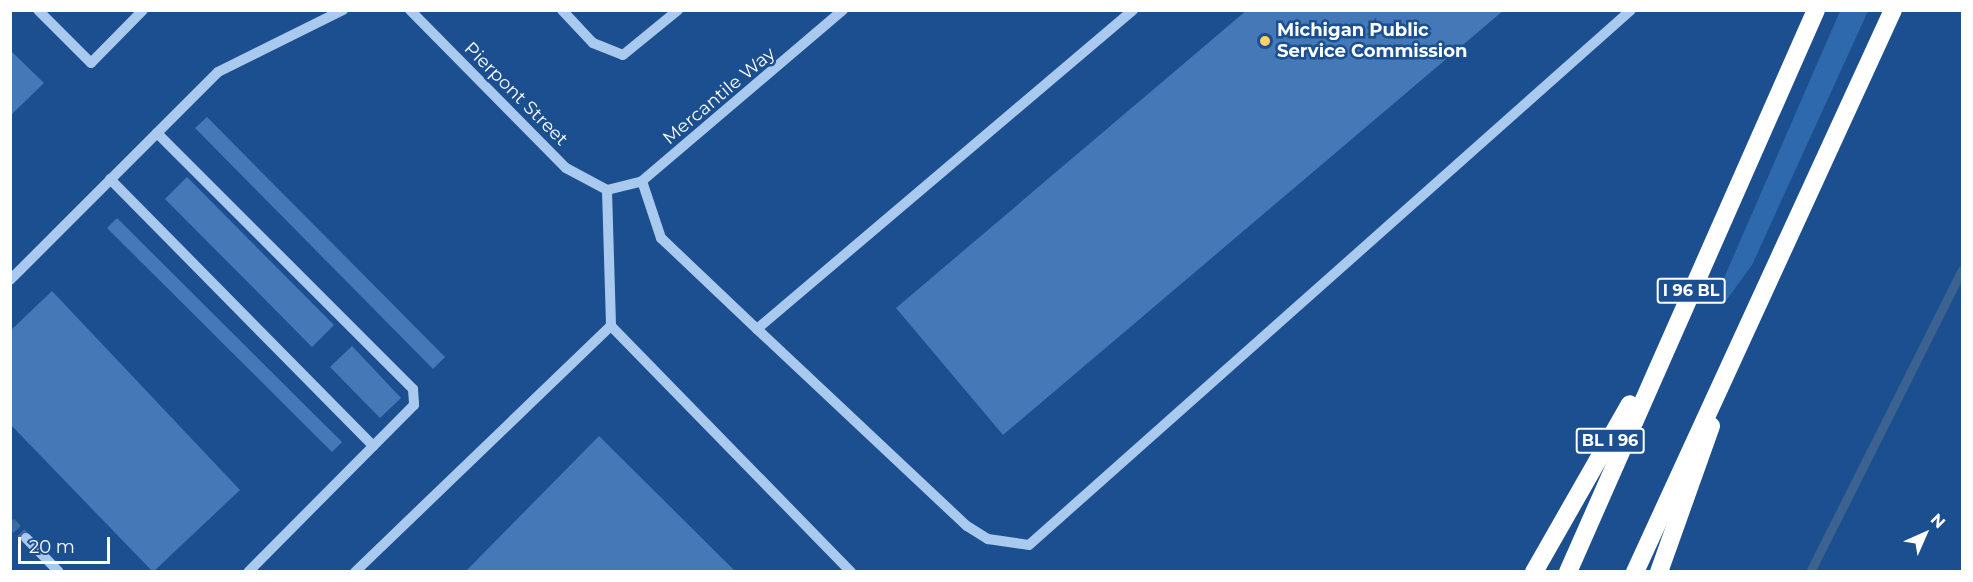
<!DOCTYPE html>
<html>
<head>
<meta charset="utf-8">
<style>
	body { margin:0 }
	#map { position:relative; width:1973px; height:582px; overflow:hidden; background:#1b4f8f; font-family:Montserrat,sans-serif }
	div>[style] { position:absolute }
	.green>* { inset:0; background:#2e69ad }
	.stream>* { height:9px; margin:-4.5px; padding:0 4.5px; transform-origin:4.5px; border-radius:4.5px; background:#3c6290 }
	.building>* { inset:0; background:#4478b7 }
	.minor-tunnel>* { height:10px; margin-top:-5px; transform-origin:0; background:repeating-linear-gradient(90deg,#3d69a0 0 10px,transparent 0 15px) }
	.minor>* { height:10px; margin:-5px; padding:0 5px; transform-origin:5px; border-radius:5px; background:#a9c9ee }
	.highway>* { height:18px; margin:-9px; padding:0 9px; transform-origin:9px; border-radius:9px; background:#fff }
	.dots>* { width:16px; height:16px; translate:-50% -50%; box-sizing:border-box; border:3px solid #1b4f8f; border-radius:50% }
	span { translate:-50% -50%; white-space:nowrap; text-align:center; line-height:1.15; -webkit-text-stroke:5px #1b4f8f; paint-order:stroke }
	.shield-label span { padding:2px 4px; background:#1b4f8f; border:2px solid; border-radius:4px; -webkit-text-stroke-width:0 }
	.shield-label { font-size:16px; color:#fff; font-weight:700 }
	.poi-label { font-size:18px; color:#fff; font-weight:700 }
	.left { translate:0 -50%; text-align:left }
	.street-label { font-size:18px; color:#fff }
	.frame { position:absolute; inset:0; border:12px solid #fff; pointer-events:none }
	.north { position:absolute; left:1895px; top:504px; width:60px; height:60px; -webkit-text-stroke:4px #1b4f8f; paint-order:stroke; rotate:45deg; font-size:16px; font-weight:700; line-height:24px; text-align:center; color:#fff }
	.north::after { content:''; display:block; margin:auto; width:21px; height:27px; background:#fff; clip-path:polygon(50% 0,100% 100%,50% 72%,0 100%) }
	.scale { position:absolute; left:18px; top:537px; width:92px; height:27px; box-sizing:border-box; border:3px solid #fff; border-top:0; padding-left:8px; font-size:18px; line-height:21px; white-space:nowrap; color:#fff; -webkit-text-stroke:4px #1b4f8f; paint-order:stroke }
</style>
</head>
<body>
<div id="map">
	<div class="green">
		<div style="clip-path:polygon(1840px 11px,1868px 11px,1752px 265px,1725px 302px,1720px 298px,1721px 285px)"></div>
	</div>
	<div class="stream">
		<div style="left:1810px;top:572px;width:338px;rotate:-63.3deg"></div>
	</div>
	<div class="building">
		<div style="clip-path:polygon(1247px 10px,1504px 10px,1003px 435px,896px 308px)"></div>
		<div style="clip-path:polygon(10px 50px,44px 83px,10px 116px)"></div>
		<div style="clip-path:polygon(207px 117px,445px 357px,433px 369px,195px 128px)"></div>
		<div style="clip-path:polygon(187px 177px,334px 325px,312px 347px,165px 199px)"></div>
		<div style="clip-path:polygon(117px 218px,342px 442px,332px 452px,107px 228px)"></div>
		<div style="clip-path:polygon(52px 291px,240px 490px,153px 572px,10px 424px,10px 331px)"></div>
		<div style="clip-path:polygon(352px 346px,401px 398px,380px 418px,330px 367px)"></div>
		<div style="clip-path:polygon(599px 436px,736px 572px,465px 572px)"></div>
	</div>
	<div class="minor-tunnel">
		<div style="left:10px;top:522px;width:23px;rotate:45deg"></div>
	</div>
	<div class="minor">
		<div style="left:38px;top:10px;width:75px;rotate:45deg"></div>
		<div style="left:91px;top:63px;width:74px;rotate:-45.5deg"></div>
		<div style="left:410px;top:10px;width:222px;rotate:45.4deg"></div>
		<div style="left:566px;top:168px;width:47px;rotate:28.2deg"></div>
		<div style="left:562px;top:10px;width:45px;rotate:46.8deg"></div>
		<div style="left:593px;top:43px;width:32px;rotate:22deg"></div>
		<div style="left:623px;top:55px;width:71px;rotate:-39.3deg"></div>
		<div style="left:157px;top:133px;width:362px;rotate:45deg"></div>
		<div style="left:413px;top:389px;width:16px;rotate:86deg"></div>
		<div style="left:414px;top:405px;width:235px;rotate:134.8deg"></div>
		<div style="left:110px;top:179px;width:375px;rotate:45.4deg"></div>
		<div style="left:642px;top:181px;width:60px;rotate:71.6deg"></div>
		<div style="left:661px;top:238px;width:132px;rotate:43.5deg"></div>
		<div style="left:757px;top:329px;width:493px;rotate:-40.3deg"></div>
		<div style="left:607px;top:190px;width:136px;rotate:88.3deg"></div>
		<div style="left:611px;top:326px;width:344px;rotate:45.7deg"></div>
		<div style="left:607px;top:190px;width:36px;rotate:-14deg"></div>
		<div style="left:642px;top:181px;width:264px;rotate:-40.4deg"></div>
		<div style="left:10px;top:280px;width:294px;rotate:-45deg"></div>
		<div style="left:218px;top:72px;width:140px;rotate:-26.4deg"></div>
		<div style="left:757px;top:329px;width:288px;rotate:43.2deg"></div>
		<div style="left:967px;top:526px;width:25px;rotate:32deg"></div>
		<div style="left:988px;top:539px;width:41px;rotate:8.3deg"></div>
		<div style="left:1029px;top:545px;width:805px;rotate:-41.63deg"></div>
		<div style="left:26px;top:538px;width:47px;rotate:45.9deg"></div>
		<div style="left:355px;top:572px;width:355px;rotate:-43.9deg"></div>
	</div>
	<div class="highway">
		<div style="left:1534px;top:572px;width:193px;rotate:-60.3deg"></div>
		<div style="left:1568px;top:572px;width:614px;rotate:-66.19deg"></div>
		<div style="left:1635px;top:572px;width:618px;rotate:-65.34deg"></div>
		<div style="left:1659px;top:572px;width:155px;rotate:-70.4deg"></div>
	</div>
	<div class="dots">
		<div style="left:1265px;top:41px;background:#ffd166"></div>
	</div>
	<div class="shield-label">
		<span style="left:1691px;top:291px">I 96 BL</span>
		<span style="left:1610px;top:441px">BL I 96</span>
	</div>
	<div class="poi-label">
		<span class="left" style="left:1277px;top:41px">Michigan Public<br>Service Commission</span>
	</div>
	<div class="street-label">
		<span style="left:516px;top:94px;rotate:45deg">Pierpont Street</span>
		<span style="left:719px;top:96px;rotate:-40deg">Mercantile Way</span>
	</div>
	<div class="frame"></div>
	<div class="north">N</div>
	<div class="scale">20 m</div>
</div>
</body>
</html>
